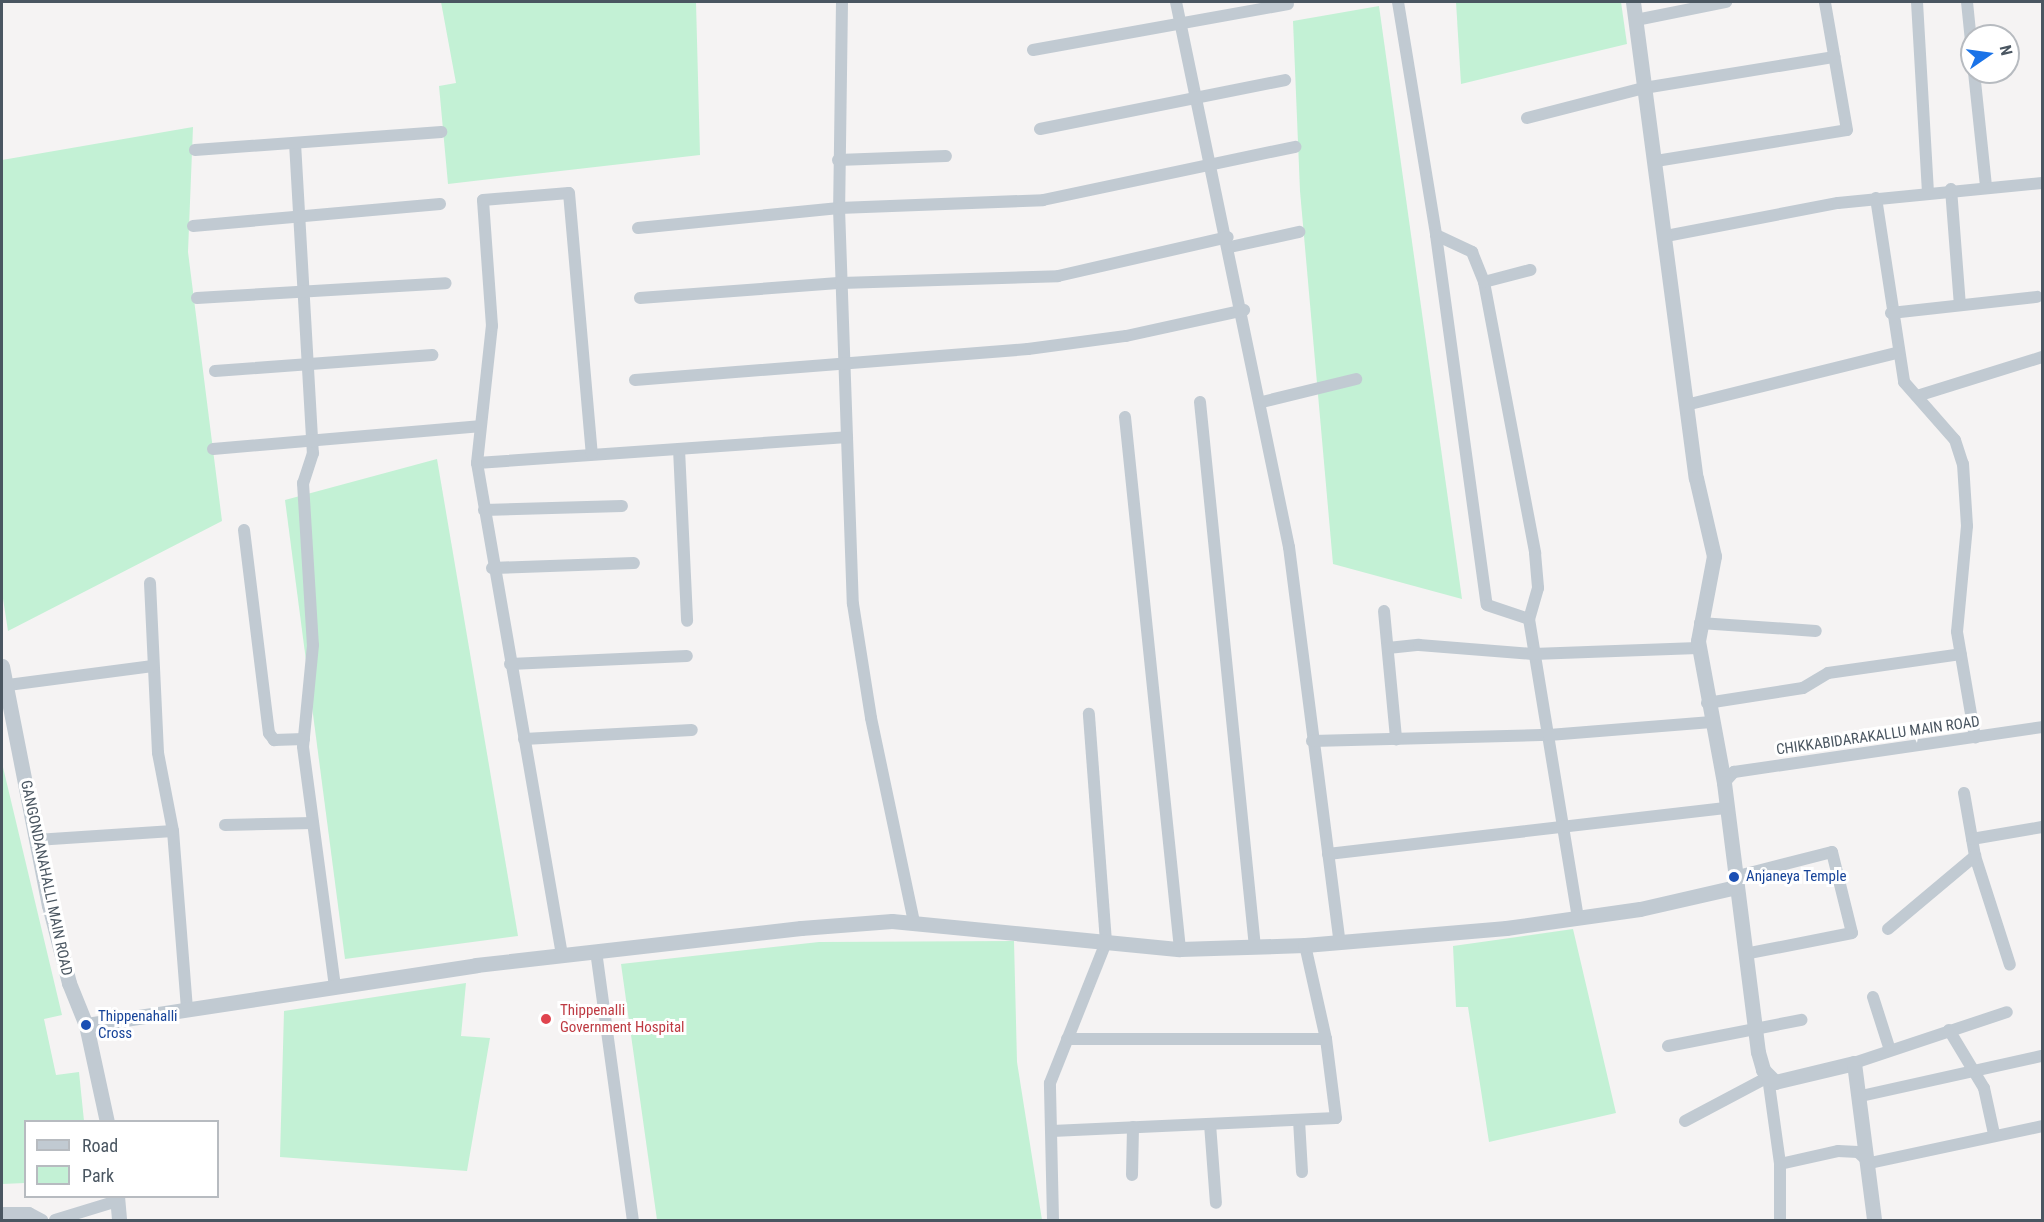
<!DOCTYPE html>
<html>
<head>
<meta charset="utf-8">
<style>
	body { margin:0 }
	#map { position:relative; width:2044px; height:1222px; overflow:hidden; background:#f5f3f3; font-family:"Roboto Condensed",sans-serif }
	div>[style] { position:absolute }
	.green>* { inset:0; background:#c3f1d5 }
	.minor>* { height:12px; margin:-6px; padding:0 6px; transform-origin:6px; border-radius:6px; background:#c1cad2 }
	.tertiary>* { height:15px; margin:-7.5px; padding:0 7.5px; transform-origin:7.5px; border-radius:7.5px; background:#c1cad2 }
	.dots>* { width:16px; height:16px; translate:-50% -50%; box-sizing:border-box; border:3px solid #fff; border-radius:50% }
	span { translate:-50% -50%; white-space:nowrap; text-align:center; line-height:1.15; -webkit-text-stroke:6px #fff; paint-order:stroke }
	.street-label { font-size:15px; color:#4a5661 }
	.transit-label { font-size:15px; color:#164399 }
	.left { translate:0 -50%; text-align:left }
	.health-label { font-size:15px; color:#be3a42 }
	.frame { position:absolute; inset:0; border:3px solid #4a5661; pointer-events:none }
	.legend { position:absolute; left:24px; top:1120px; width:195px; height:78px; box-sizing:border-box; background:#fff; border:2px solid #b7bbc0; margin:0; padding:8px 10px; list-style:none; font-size:18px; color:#4a5661 }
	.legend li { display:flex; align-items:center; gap:12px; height:30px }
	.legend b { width:30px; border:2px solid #b7bbc0 }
	.north { position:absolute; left:1960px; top:24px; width:60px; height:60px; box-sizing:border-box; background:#fff; border:2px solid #b7bbc0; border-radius:50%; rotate:77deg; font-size:16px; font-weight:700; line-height:24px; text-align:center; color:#4a5661 }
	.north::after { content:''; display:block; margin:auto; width:21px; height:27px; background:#1a73e8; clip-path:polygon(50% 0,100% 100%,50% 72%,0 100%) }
</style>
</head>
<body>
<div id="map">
	<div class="green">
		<div style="clip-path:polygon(441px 2px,696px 2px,700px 155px,448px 184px,439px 86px,456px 83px)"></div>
		<div style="clip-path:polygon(1456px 2px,1621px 2px,1627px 44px,1461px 84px)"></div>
		<div style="clip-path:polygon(1379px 6px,1462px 599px,1333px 564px,1300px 191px,1293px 21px)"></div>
		<div style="clip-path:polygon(193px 127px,188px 252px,222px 521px,8px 631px,2px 592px,2px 160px)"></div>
		<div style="clip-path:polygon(437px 459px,518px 936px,345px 959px,285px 500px)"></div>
		<div style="clip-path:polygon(2px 763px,62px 1015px,44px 1019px,56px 1075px,79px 1072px,84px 1121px,26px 1122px,25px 1183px,2px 1184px)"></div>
		<div style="clip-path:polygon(1573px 929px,1616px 1113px,1489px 1142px,1468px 1007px,1456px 1007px,1453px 946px)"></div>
		<div style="clip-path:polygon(1014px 941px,1017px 1062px,1042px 1220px,657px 1220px,621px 964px,819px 942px)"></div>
		<div style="clip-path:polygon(466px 983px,461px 1036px,490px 1038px,467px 1171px,280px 1157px,284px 1011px)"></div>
	</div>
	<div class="minor">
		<div style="left:842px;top:2px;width:206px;rotate:90.8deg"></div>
		<div style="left:839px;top:208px;width:396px;rotate:88deg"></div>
		<div style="left:853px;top:604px;width:115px;rotate:81deg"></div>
		<div style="left:871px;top:718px;width:208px;rotate:78.1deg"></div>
		<div style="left:1176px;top:2px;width:557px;rotate:78.29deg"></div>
		<div style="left:1289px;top:547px;width:399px;rotate:82.7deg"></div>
		<div style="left:1398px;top:2px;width:236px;rotate:80.7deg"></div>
		<div style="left:1436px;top:235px;width:40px;rotate:25deg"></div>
		<div style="left:1472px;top:252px;width:32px;rotate:68deg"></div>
		<div style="left:1484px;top:282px;width:276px;rotate:79.3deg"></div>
		<div style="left:1535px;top:553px;width:35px;rotate:85deg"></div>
		<div style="left:1538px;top:588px;width:32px;rotate:106deg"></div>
		<div style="left:1529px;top:619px;width:303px;rotate:80.7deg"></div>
		<div style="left:1917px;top:2px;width:189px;rotate:86.7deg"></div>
		<div style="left:1967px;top:2px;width:49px;rotate:84.2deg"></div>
		<div style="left:1636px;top:20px;width:92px;rotate:-11.3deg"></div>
		<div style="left:1033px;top:50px;width:259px;rotate:-10.2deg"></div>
		<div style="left:1974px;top:72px;width:116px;rotate:84deg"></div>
		<div style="left:1527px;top:118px;width:121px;rotate:-14.4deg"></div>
		<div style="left:1644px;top:88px;width:193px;rotate:-9.3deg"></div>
		<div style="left:1040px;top:129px;width:250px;rotate:-11.3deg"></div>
		<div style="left:295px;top:143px;width:311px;rotate:86.7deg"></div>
		<div style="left:313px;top:453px;width:32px;rotate:108deg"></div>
		<div style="left:303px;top:483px;width:162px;rotate:86.5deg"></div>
		<div style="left:313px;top:645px;width:102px;rotate:95.6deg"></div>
		<div style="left:303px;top:747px;width:241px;rotate:82.4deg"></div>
		<div style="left:195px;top:150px;width:247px;rotate:-4.2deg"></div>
		<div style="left:838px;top:160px;width:108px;rotate:-2.1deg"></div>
		<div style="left:1656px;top:161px;width:193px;rotate:-9.2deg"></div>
		<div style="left:1847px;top:130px;width:130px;rotate:-99.8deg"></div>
		<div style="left:1951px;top:189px;width:116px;rotate:85.6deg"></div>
		<div style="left:1876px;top:198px;width:186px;rotate:81.3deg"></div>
		<div style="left:1904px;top:382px;width:77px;rotate:48.7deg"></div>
		<div style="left:1955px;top:440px;width:25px;rotate:72deg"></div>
		<div style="left:1963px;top:464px;width:62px;rotate:86.3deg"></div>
		<div style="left:1967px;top:526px;width:106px;rotate:95.4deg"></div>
		<div style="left:1957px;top:632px;width:107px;rotate:80.3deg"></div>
		<div style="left:193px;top:226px;width:248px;rotate:-5.1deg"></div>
		<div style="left:638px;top:228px;width:202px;rotate:-5.7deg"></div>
		<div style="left:839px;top:208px;width:204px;rotate:-2.2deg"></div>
		<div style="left:1043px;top:200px;width:258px;rotate:-11.9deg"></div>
		<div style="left:1436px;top:235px;width:373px;rotate:82.2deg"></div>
		<div style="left:1487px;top:605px;width:44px;rotate:18.4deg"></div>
		<div style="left:1666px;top:236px;width:175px;rotate:-10.9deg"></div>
		<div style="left:1838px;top:203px;width:205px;rotate:-5.6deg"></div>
		<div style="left:1230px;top:247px;width:71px;rotate:-12.3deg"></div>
		<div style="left:1484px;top:282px;width:48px;rotate:-14.6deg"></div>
		<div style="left:197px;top:298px;width:249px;rotate:-3.4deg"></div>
		<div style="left:640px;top:298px;width:202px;rotate:-4.3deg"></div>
		<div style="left:841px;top:283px;width:217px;rotate:-1.8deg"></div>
		<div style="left:1058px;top:276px;width:174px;rotate:-12.9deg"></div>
		<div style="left:1891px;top:313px;width:147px;rotate:-6.3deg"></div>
		<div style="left:215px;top:371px;width:218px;rotate:-4.2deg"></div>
		<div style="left:635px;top:380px;width:394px;rotate:-4.5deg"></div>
		<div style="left:1028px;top:349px;width:99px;rotate:-7.6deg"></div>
		<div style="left:1126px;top:336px;width:121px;rotate:-12.4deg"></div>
		<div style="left:1917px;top:396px;width:131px;rotate:-17.3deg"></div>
		<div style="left:1200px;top:402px;width:548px;rotate:84.24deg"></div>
		<div style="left:1262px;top:402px;width:97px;rotate:-13.7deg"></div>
		<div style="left:1686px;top:405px;width:216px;rotate:-13.9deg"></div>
		<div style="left:1125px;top:417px;width:535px;rotate:84.1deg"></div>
		<div style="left:213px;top:449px;width:267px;rotate:-4.9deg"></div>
		<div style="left:679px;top:449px;width:172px;rotate:87.3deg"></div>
		<div style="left:477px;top:463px;width:371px;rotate:-4deg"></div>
		<div style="left:484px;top:510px;width:138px;rotate:-1.7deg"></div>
		<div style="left:244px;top:530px;width:205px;rotate:83deg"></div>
		<div style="left:269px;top:733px;width:9px;rotate:54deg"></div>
		<div style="left:274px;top:740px;width:30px;rotate:-2deg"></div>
		<div style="left:492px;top:568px;width:142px;rotate:-2deg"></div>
		<div style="left:150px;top:583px;width:170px;rotate:87.3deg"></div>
		<div style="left:158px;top:753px;width:79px;rotate:79.1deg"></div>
		<div style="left:173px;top:831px;width:179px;rotate:85.5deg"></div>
		<div style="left:1384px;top:611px;width:129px;rotate:84.6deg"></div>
		<div style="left:1700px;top:623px;width:116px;rotate:3.9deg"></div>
		<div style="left:1388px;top:648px;width:31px;rotate:-6deg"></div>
		<div style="left:1419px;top:645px;width:114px;rotate:4.5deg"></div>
		<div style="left:1533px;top:654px;width:165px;rotate:-2.1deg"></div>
		<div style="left:510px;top:664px;width:177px;rotate:-2.6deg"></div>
		<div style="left:8px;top:685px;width:146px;rotate:-7.5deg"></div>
		<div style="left:1707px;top:703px;width:97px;rotate:-8.9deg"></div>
		<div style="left:1803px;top:688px;width:29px;rotate:-31deg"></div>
		<div style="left:1828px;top:673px;width:134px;rotate:-8.1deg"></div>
		<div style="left:524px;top:739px;width:168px;rotate:-3.1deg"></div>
		<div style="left:1312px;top:741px;width:237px;rotate:-1.5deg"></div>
		<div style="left:1549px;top:735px;width:163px;rotate:-4.6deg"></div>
		<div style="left:1724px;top:783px;width:15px;rotate:-48deg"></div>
		<div style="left:1734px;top:772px;width:311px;rotate:-8.3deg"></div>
		<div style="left:1964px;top:793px;width:64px;rotate:80.1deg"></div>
		<div style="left:1975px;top:856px;width:114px;rotate:72.2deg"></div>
		<div style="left:225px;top:825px;width:88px;rotate:-1.3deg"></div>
		<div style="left:1972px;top:839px;width:71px;rotate:-9.7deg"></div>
		<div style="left:36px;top:840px;width:137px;rotate:-3.8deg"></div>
		<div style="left:1328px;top:854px;width:400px;rotate:-6.6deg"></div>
		<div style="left:1734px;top:877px;width:101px;rotate:-14.3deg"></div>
		<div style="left:1832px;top:852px;width:83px;rotate:76.1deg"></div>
		<div style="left:1852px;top:933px;width:109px;rotate:168.9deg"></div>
		<div style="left:1888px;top:929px;width:114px;rotate:-40deg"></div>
		<div style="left:596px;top:951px;width:272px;rotate:82.2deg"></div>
		<div style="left:562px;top:955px;width:499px;rotate:-99.8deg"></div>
		<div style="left:477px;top:463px;width:138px;rotate:-83.8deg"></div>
		<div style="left:492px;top:326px;width:126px;rotate:-94.1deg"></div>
		<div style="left:483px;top:200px;width:86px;rotate:-4.7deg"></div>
		<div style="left:569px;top:193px;width:262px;rotate:85deg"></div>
		<div style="left:1873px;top:997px;width:52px;rotate:72.3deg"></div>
		<div style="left:1949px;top:1030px;width:68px;rotate:58.9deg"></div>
		<div style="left:1984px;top:1088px;width:47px;rotate:77.7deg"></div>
		<div style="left:1067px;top:1039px;width:259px"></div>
		<div style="left:1668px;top:1046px;width:136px;rotate:-11.1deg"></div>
		<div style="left:1854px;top:1063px;width:161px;rotate:-18.4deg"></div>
		<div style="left:1861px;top:1096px;width:185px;rotate:-12.5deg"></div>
		<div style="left:1299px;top:1120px;width:52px;rotate:86.7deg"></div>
		<div style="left:1685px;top:1121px;width:94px;rotate:-27.9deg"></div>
		<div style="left:1768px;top:1077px;width:88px;rotate:82.1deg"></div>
		<div style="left:1780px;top:1164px;width:56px;rotate:90deg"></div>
		<div style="left:1210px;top:1124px;width:79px;rotate:85.7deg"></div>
		<div style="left:1052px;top:1131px;width:284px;rotate:-2.6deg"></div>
		<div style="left:1336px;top:1118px;width:80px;rotate:-97.2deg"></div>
		<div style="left:1326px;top:1039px;width:96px;rotate:-102.6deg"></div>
		<div style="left:1780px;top:1164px;width:59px;rotate:-12.6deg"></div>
		<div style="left:1838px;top:1151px;width:20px;rotate:3deg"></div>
		<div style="left:1858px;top:1152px;width:16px;rotate:43deg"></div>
		<div style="left:1870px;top:1163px;width:176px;rotate:-12.1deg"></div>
		<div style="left:1132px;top:1175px;width:48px;rotate:-88.8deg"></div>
		<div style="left:2px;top:1213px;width:27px"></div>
		<div style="left:29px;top:1213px;width:15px;rotate:28deg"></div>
		<div style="left:55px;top:1220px;width:65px;rotate:-17deg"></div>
		<div style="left:1053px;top:1220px;width:137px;rotate:-91.3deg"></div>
		<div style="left:1050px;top:1083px;width:152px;rotate:-68.3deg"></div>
		<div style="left:1106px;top:942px;width:229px;rotate:-94.3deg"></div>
	</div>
	<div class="tertiary">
		<div style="left:1633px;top:2px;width:480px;rotate:82.5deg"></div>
		<div style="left:1696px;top:478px;width:80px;rotate:77deg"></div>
		<div style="left:1714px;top:556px;width:86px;rotate:100.7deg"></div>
		<div style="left:1698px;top:641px;width:144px;rotate:79.6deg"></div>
		<div style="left:1724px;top:783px;width:271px;rotate:82.8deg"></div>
		<div style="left:1758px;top:1052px;width:19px;rotate:74deg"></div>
		<div style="left:1763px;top:1070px;width:17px;rotate:45deg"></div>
		<div style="left:1775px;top:1082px;width:81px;rotate:-13.5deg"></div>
		<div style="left:1854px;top:1063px;width:158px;rotate:82.7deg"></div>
		<div style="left:2px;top:666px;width:244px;rotate:78.9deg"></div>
		<div style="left:49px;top:905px;width:81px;rotate:75.6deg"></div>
		<div style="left:69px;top:983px;width:45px;rotate:68deg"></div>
		<div style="left:86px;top:1025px;width:99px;rotate:77.8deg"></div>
		<div style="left:86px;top:1025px;width:395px;rotate:-8.7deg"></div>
		<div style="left:476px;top:965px;width:327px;rotate:-6.5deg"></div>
		<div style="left:801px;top:928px;width:91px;rotate:-4.4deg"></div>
		<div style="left:892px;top:921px;width:289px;rotate:5.6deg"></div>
		<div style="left:1180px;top:949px;width:125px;rotate:-1.8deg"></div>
		<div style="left:1305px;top:945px;width:202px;rotate:-4.8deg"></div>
		<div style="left:1506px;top:928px;width:135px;rotate:-8.1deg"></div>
		<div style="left:1640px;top:909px;width:98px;rotate:-12.9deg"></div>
		<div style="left:117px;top:1196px;width:24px;rotate:85deg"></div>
	</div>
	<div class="dots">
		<div style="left:1734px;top:877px;background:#1a4fb4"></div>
		<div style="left:546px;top:1019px;background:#e0444e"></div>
		<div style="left:86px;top:1025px;background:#1a4fb4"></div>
	</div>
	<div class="street-label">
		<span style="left:1878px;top:736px;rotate:-8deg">CHIKKABIDARAKALLU MAIN ROAD</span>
		<span style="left:46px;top:878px;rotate:78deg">GANGONDANAHALLI MAIN ROAD</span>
	</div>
	<div class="transit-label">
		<span class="left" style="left:1746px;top:877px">Anjaneya Temple</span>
		<span class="left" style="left:98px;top:1025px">Thippenahalli<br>Cross</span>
	</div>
	<div class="health-label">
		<span class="left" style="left:560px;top:1019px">Thippenalli<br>Government Hospital</span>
	</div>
	<div class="frame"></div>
	<ul class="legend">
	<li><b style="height:8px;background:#c1cad2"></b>Road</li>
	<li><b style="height:16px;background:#c3f1d5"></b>Park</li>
	</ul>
	<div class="north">N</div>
</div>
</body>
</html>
